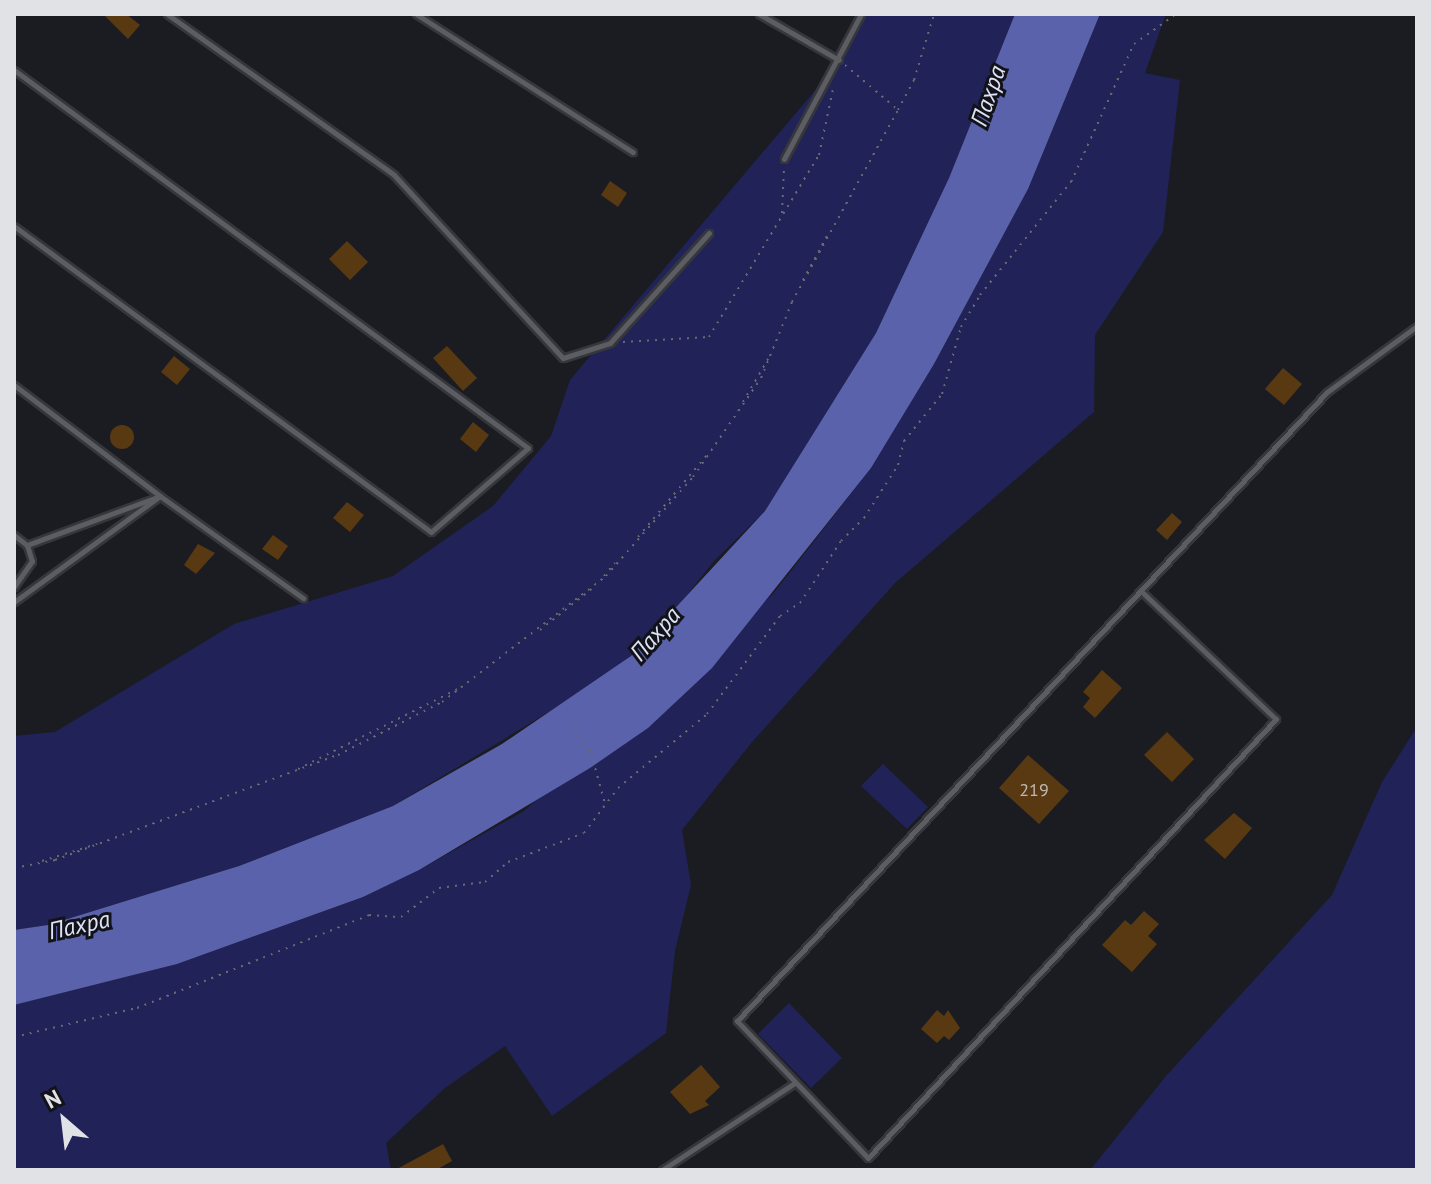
<!DOCTYPE html>
<html>
<head>
<meta charset="utf-8">
<style>
	body { margin:0 }
	#map { position:relative; width:1431px; height:1184px; overflow:hidden; background:#1b1c21; font-family:"PT Sans",sans-serif }
	div>[style] { position:absolute }
	.green>* { inset:0; background:#212258 }
	.water>* { inset:0; background:#5b62ac }
	.building>* { inset:0; background:#593912 }
	.round { border-radius:50% }
	.path>* { height:2px; margin-top:-1px; transform-origin:0; background:repeating-linear-gradient(90deg,#696a6f 0 2px,transparent 0 8px) }
	.roads { filter:drop-shadow(2px 0 #36373b) drop-shadow(-2px 0 #36373b) drop-shadow(0 2px #36373b) drop-shadow(0 -2px #36373b) }
	.service>* { height:5px; margin:-2.5px; padding:0 2.5px; transform-origin:2.5px; border-radius:2.5px; background:#5c5d63 }
	span { translate:-50% -50%; white-space:nowrap; text-align:center; line-height:1.15; -webkit-text-stroke:6px #121318; paint-order:stroke }
	.number-label { font-size:18px; color:#bfb8b1 }
	.number-label span { -webkit-text-stroke-width:0 }
	.water-label { font-size:24px; color:#dee2f7; font-style:italic }
	.frame { position:absolute; inset:0; border:16px solid #e1e2e6; pointer-events:none }
	.north { position:absolute; left:24px; top:1080px; width:80px; height:80px; -webkit-text-stroke:6px #121318; paint-order:stroke; rotate:332deg; font-size:22px; font-weight:700; line-height:32px; text-align:center; color:#e1e2e6 }
	.north::after { content:''; display:block; margin:auto; width:28px; height:36px; background:#e1e2e6; clip-path:polygon(50% 0,100% 100%,50% 72%,0 100%) }
</style>
</head>
<body>
<div id="map">
	<div class="green">
		<div style="clip-path:polygon(857px 14px,1015px 14px,949px 178px,876px 333px,765px 511px,714px 561px,668px 619px,631px 656px,572px 698px,393px 806px,239px 866px,48px 925px,14px 930px,14px 736px,55px 732px,234px 624px,393px 576px,493px 506px,551px 436px,570px 380px,829px 74px)"></div>
		<div style="clip-path:polygon(1100px 14px,1166px 14px,1145px 73px,1180px 80px,1163px 232px,1095px 335px,1094px 412px,895px 583px,752px 742px,682px 830px,691px 885px,675px 951px,666px 1033px,552px 1116px,505px 1046px,445px 1088px,386px 1143px,391px 1170px,14px 1170px,14px 1005px,177px 964px,363px 897px,419px 870px,524px 811px,773px 594px,871px 468px,934px 364px,1028px 189px)"></div>
		<div style="clip-path:polygon(1417px 727px,1417px 1170px,1090px 1170px,1167px 1075px,1332px 895px,1382px 782px)"></div>
		<div style="clip-path:polygon(883px 764px,928px 807px,907px 829px,861px 786px)"></div>
		<div style="clip-path:polygon(789px 1003px,842px 1058px,811px 1088px,758px 1034px)"></div>
	</div>
	<div class="water">
		<div style="clip-path:polygon(1015px 14px,1100px 14px,1028px 189px,934px 364px,871px 468px,712px 668px,648px 728px,590px 768px,419px 870px,363px 897px,177px 964px,14px 1005px,14px 930px,48px 925px,239px 866px,393px 806px,502px 744px,631px 656px,765px 511px,876px 333px,949px 178px)"></div>
	</div>
	<div class="building">
		<div style="clip-path:polygon(103px 14px,126px 14px,140px 25px,128px 39px)"></div>
		<div style="clip-path:polygon(610px 181px,627px 193px,618px 207px,601px 195px)"></div>
		<div style="clip-path:polygon(347px 241px,368px 262px,350px 280px,329px 259px)"></div>
		<div style="clip-path:polygon(447px 346px,477px 378px,463px 391px,433px 358px)"></div>
		<div style="clip-path:polygon(174px 356px,190px 369px,177px 385px,161px 372px)"></div>
		<div style="clip-path:polygon(1283px 368px,1302px 384px,1284px 405px,1265px 389px)"></div>
		<div style="clip-path:polygon(473px 422px,489px 435px,476px 452px,460px 439px)"></div>
		<div class="round" style="left:110px;top:425px;width:24px;height:24px"></div>
		<div style="clip-path:polygon(347px 502px,364px 515px,350px 532px,333px 518px)"></div>
		<div style="clip-path:polygon(1172px 513px,1182px 522px,1167px 540px,1156px 530px)"></div>
		<div style="clip-path:polygon(273px 535px,288px 546px,278px 560px,262px 549px)"></div>
		<div style="clip-path:polygon(198px 544px,215px 553px,196px 574px,184px 565px)"></div>
		<div style="clip-path:polygon(1102px 670px,1122px 688px,1095px 718px,1083px 707px,1090px 698px,1083px 692px)"></div>
		<div style="clip-path:polygon(1167px 732px,1194px 759px,1172px 782px,1144px 755px)"></div>
		<div style="clip-path:polygon(1028px 755px,1069px 791px,1039px 824px,999px 788px)"></div>
		<div style="clip-path:polygon(1234px 813px,1252px 828px,1225px 859px,1204px 840px)"></div>
		<div style="clip-path:polygon(1144px 911px,1159px 924px,1148px 936px,1157px 944px,1132px 972px,1102px 945px,1125px 920px,1131px 925px)"></div>
		<div style="clip-path:polygon(937px 1010px,944px 1016px,948px 1010px,960px 1028px,949px 1040px,944px 1036px,937px 1043px,921px 1029px)"></div>
		<div style="clip-path:polygon(701px 1065px,720px 1087px,705px 1101px,709px 1105px,690px 1114px,670px 1092px)"></div>
		<div style="clip-path:polygon(443px 1144px,452px 1161px,436px 1170px,395px 1170px)"></div>
	</div>
	<div class="path">
		<div style="left:845px;top:65px;width:70px;rotate:40.3deg"></div>
		<div style="left:898px;top:110px;width:34px;rotate:-62deg"></div>
		<div style="left:914px;top:80px;width:69px;rotate:-73.1deg"></div>
		<div style="left:782px;top:213px;width:45px;rotate:-87.5deg"></div>
		<div style="left:803px;top:280px;width:50px;rotate:-61.4deg"></div>
		<div style="left:623px;top:342px;width:86px;rotate:-3.3deg"></div>
		<div style="left:709px;top:337px;width:213px;rotate:-58.9deg"></div>
		<div style="left:819px;top:155px;width:67px;rotate:-78deg"></div>
		<div style="left:743px;top:402px;width:50px;rotate:-59.8deg"></div>
		<div style="left:638px;top:537px;width:106px;rotate:-50deg"></div>
		<div style="left:604px;top:576px;width:17px;rotate:-50deg"></div>
		<div style="left:540px;top:630px;width:69px;rotate:-38.5deg"></div>
		<div style="left:575px;top:730px;width:28px;rotate:55deg"></div>
		<div style="left:591px;top:753px;width:53px;rotate:74.6deg"></div>
		<div style="left:298px;top:769px;width:181px;rotate:-26.6deg"></div>
		<div style="left:42px;top:861px;width:58px;rotate:-17.2deg"></div>
		<div style="left:14px;top:868px;width:42px;rotate:-11deg"></div>
		<div style="left:55px;top:860px;width:302px;rotate:-20.4deg"></div>
		<div style="left:338px;top:755px;width:117px;rotate:-27deg"></div>
		<div style="left:442px;top:702px;width:207px;rotate:-37.5deg"></div>
		<div style="left:606px;top:576px;width:132px;rotate:-48.7deg"></div>
		<div style="left:693px;top:477px;width:120px;rotate:-55.5deg"></div>
		<div style="left:761px;top:378px;width:82px;rotate:-67.8deg"></div>
		<div style="left:792px;top:302px;width:219px;rotate:-61.1deg"></div>
		<div style="left:14px;top:1037px;width:126px;rotate:-13.3deg"></div>
		<div style="left:137px;top:1008px;width:250px;rotate:-21.8deg"></div>
		<div style="left:369px;top:915px;width:32px;rotate:4deg"></div>
		<div style="left:401px;top:917px;width:48px;rotate:-37.3deg"></div>
		<div style="left:439px;top:888px;width:46px;rotate:-7.4deg"></div>
		<div style="left:485px;top:882px;width:30px;rotate:-41deg"></div>
		<div style="left:508px;top:862px;width:81px;rotate:-20.9deg"></div>
		<div style="left:584px;top:833px;width:56px;rotate:-52.9deg"></div>
		<div style="left:618px;top:788px;width:116px;rotate:-39.7deg"></div>
		<div style="left:707px;top:714px;width:122px;rotate:-53.3deg"></div>
		<div style="left:780px;top:616px;width:24px;rotate:-33deg"></div>
		<div style="left:800px;top:603px;width:74px;rotate:-56.5deg"></div>
		<div style="left:841px;top:541px;width:33px;rotate:-45deg"></div>
		<div style="left:864px;top:518px;width:63px;rotate:-57.3deg"></div>
		<div style="left:898px;top:465px;width:25px;rotate:-76deg"></div>
		<div style="left:904px;top:441px;width:60px;rotate:-51deg"></div>
		<div style="left:942px;top:394px;width:70px;rotate:-74.2deg"></div>
		<div style="left:961px;top:327px;width:37px;rotate:-59deg"></div>
		<div style="left:980px;top:295px;width:145px;rotate:-51.2deg"></div>
		<div style="left:1071px;top:182px;width:152px;rotate:-65.5deg"></div>
		<div style="left:1134px;top:44px;width:52px;rotate:-35.5deg"></div>
	</div>
	<div class="roads">
		<div class="service">
			<div style="left:167px;top:14px;width:278px;rotate:35.3deg"></div>
			<div style="left:394px;top:175px;width:249px;rotate:47.3deg"></div>
			<div style="left:563px;top:358px;width:49px;rotate:-17.7deg"></div>
			<div style="left:610px;top:343px;width:148px;rotate:-48deg"></div>
			<div style="left:416px;top:14px;width:257px;rotate:32.5deg"></div>
			<div style="left:759px;top:14px;width:92px;rotate:29.9deg"></div>
			<div style="left:14px;top:70px;width:638px;rotate:36.33deg"></div>
			<div style="left:528px;top:448px;width:128px;rotate:139.1deg"></div>
			<div style="left:431px;top:532px;width:517px;rotate:-143.73deg"></div>
			<div style="left:784px;top:159px;width:164px;rotate:-62deg"></div>
			<div style="left:14px;top:385px;width:183px;rotate:37.2deg"></div>
			<div style="left:160px;top:496px;width:142px;rotate:159.8deg"></div>
			<div style="left:14px;top:535px;width:16px;rotate:38deg"></div>
			<div style="left:27px;top:545px;width:17px;rotate:73deg"></div>
			<div style="left:32px;top:561px;width:32px;rotate:125deg"></div>
			<div style="left:1143px;top:593px;width:183px;rotate:43.5deg"></div>
			<div style="left:1276px;top:719px;width:599px;rotate:132.9deg"></div>
			<div style="left:868px;top:1158px;width:190px;rotate:-133.7deg"></div>
			<div style="left:737px;top:1021px;width:862px;rotate:-46.83deg"></div>
			<div style="left:1327px;top:392px;width:112px;rotate:-36.3deg"></div>
			<div style="left:14px;top:602px;width:180px;rotate:-36deg"></div>
			<div style="left:160px;top:496px;width:176px;rotate:35.5deg"></div>
			<div style="left:662px;top:1170px;width:157px;rotate:-33.3deg"></div>
		</div>
	</div>
	<div class="number-label">
		<span style="left:1034px;top:790px">219</span>
	</div>
	<div class="water-label">
		<span style="left:988px;top:96px;rotate:-71deg">Пахра</span>
		<span style="left:655px;top:634px;rotate:-49deg">Пахра</span>
		<span style="left:79px;top:925px;rotate:-12deg">Пахра</span>
	</div>
	<div class="frame"></div>
	<div class="north">N</div>
</div>
</body>
</html>
